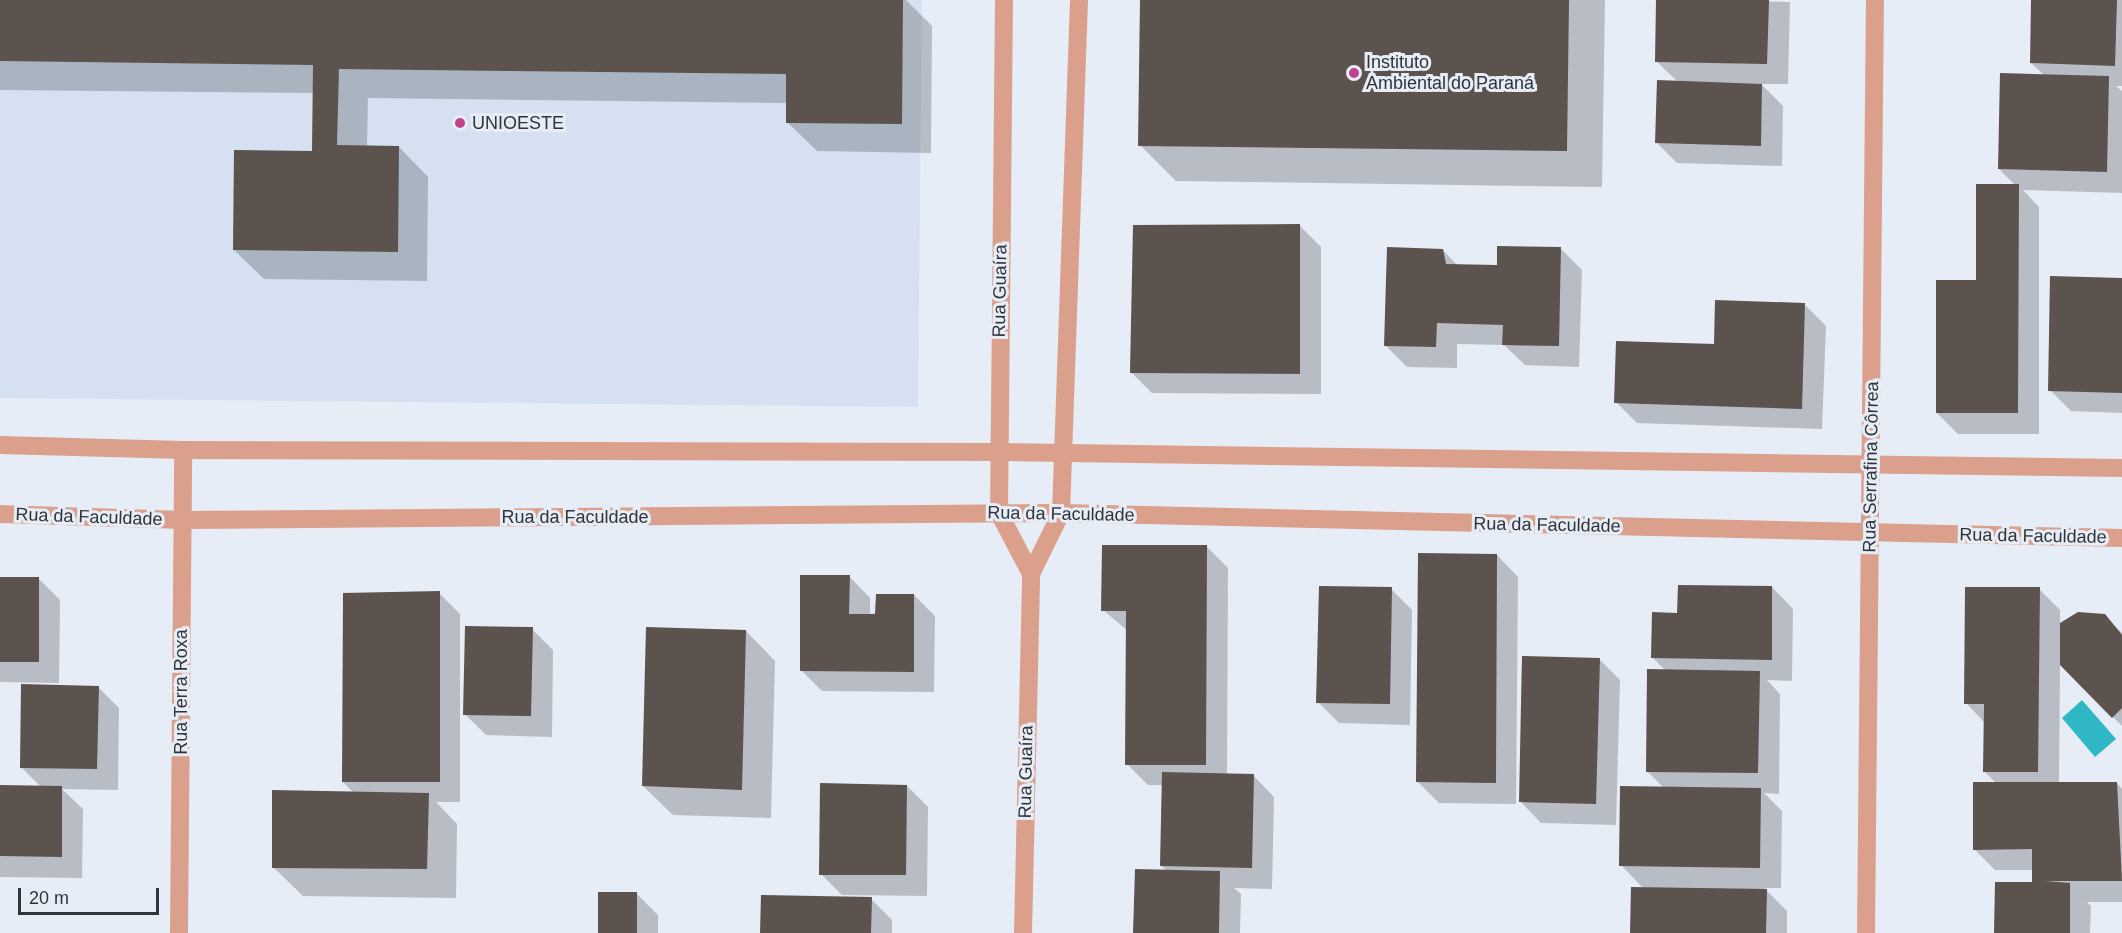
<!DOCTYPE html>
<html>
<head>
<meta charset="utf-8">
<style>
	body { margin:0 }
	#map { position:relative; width:2122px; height:933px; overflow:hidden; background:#e6edf7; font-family:Helvetica,sans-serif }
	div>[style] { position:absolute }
	.built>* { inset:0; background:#d5e1f1 }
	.water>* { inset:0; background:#2fb7c5 }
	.shadow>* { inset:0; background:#0003 }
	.building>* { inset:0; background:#5c524e }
	.minor>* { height:18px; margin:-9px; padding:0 9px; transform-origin:9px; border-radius:9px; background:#dba08b }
	.tertiary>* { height:18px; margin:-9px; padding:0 9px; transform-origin:9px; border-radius:9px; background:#dba08b }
	.dots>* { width:16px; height:16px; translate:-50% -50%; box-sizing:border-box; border:3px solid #e6edf7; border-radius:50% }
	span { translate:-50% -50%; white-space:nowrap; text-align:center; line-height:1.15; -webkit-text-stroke:6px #e6edf7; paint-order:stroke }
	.poi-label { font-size:18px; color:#313438 }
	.left { translate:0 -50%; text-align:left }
	.street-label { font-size:18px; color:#313438 }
	.scale { position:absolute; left:18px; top:888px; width:141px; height:27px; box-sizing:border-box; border:3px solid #313438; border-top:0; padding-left:8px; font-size:18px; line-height:21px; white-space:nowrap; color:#313438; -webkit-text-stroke:4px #e6edf7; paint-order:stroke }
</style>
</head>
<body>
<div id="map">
	<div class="built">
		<div style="clip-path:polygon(0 0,922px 0,918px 407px,0 398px)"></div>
	</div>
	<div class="water">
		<div style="clip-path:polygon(2082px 700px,2116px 739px,2095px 757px,2062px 718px)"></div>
	</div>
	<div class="shadow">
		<div style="clip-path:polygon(0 0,906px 0,932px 26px,931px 153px,817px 151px,787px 122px,787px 103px,368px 98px,367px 147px,399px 147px,428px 177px,427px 281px,264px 279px,234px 250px,313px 153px,314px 93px,0 90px)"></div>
		<div style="clip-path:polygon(1142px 0,1605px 0,1602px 187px,1176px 181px,1140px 145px)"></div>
		<div style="clip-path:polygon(1657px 0,1790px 2px,1788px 84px,1761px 84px,1783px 106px,1782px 166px,1677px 163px,1656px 142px,1678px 82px,1656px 61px)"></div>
		<div style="clip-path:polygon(2033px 0,2122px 0,2122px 86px,2116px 86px,2122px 91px,2122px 193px,2023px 190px,2039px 207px,2039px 434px,1958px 434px,1937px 413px,1978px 282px,2016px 186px,1999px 169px,2044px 75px,2031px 63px)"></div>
		<div style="clip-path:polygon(1299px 225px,1321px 247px,1321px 394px,1152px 393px,1131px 372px)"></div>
		<div style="clip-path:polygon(1561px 249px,1582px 270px,1579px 367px,1525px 365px,1504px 345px,1457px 344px,1457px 368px,1407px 367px,1386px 346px,1443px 250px,1458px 266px,1498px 267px)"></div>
		<div style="clip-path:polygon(2122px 280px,2122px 413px,2071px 411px,2050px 390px)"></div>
		<div style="clip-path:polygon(1805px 305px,1826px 326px,1822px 429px,1637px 423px,1616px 402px)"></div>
		<div style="clip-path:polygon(1207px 547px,1228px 568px,1227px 775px,1253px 775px,1274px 797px,1272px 889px,1234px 888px,1241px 894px,1240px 933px,1134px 933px,1167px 871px,1161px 865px,1163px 785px,1148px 785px,1127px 764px,1128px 631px,1103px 610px)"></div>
		<div style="clip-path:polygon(1497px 555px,1518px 577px,1516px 804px,1439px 803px,1418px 782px)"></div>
		<div style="clip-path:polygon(849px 576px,870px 598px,870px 615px,914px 595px,935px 616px,934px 692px,822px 691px,801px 670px)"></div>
		<div style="clip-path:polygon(0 578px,39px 579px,60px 600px,59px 683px,0 682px)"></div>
		<div style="clip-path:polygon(1772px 587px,1793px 609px,1792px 681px,1767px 680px,1780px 694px,1779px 794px,1764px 793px,1782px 811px,1781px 888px,1764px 888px,1787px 911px,1787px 933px,1632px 933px,1644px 889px,1621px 865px,1664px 788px,1647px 771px,1665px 670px,1653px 658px,1678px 615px)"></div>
		<div style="clip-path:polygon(1391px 589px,1412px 610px,1410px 725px,1339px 723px,1318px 702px)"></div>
		<div style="clip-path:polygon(2039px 589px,2060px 610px,2060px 624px,2104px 615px,2122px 633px,2122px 726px,2060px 663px,2059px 784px,2117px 783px,2122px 789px,2122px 902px,2087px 902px,2091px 906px,2090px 933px,1996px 933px,2034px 883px,2034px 870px,1995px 870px,1974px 849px,1997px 784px,1985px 772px,1985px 723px,1966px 703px)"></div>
		<div style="clip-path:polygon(439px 593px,460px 614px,460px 802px,436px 802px,457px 824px,456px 898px,303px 896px,273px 867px,354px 793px,343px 782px)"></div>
		<div style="clip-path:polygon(532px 629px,553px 650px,552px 737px,486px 735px,465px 714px)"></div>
		<div style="clip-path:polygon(746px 631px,775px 661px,771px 818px,673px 815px,643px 786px)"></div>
		<div style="clip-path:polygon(1599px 659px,1620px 680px,1616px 825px,1541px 823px,1520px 801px)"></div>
		<div style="clip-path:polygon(98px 687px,119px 708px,118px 790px,62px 789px,83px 809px,82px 878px,0 877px,0 787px,42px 788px,21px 767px)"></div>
		<div style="clip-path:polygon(907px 786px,928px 807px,927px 896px,842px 895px,821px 874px)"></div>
		<div style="clip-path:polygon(637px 894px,658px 915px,658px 933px,599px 933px)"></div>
		<div style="clip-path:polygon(871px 899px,892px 920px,892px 933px,761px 933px)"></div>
	</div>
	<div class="building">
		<div style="clip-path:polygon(0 0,903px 0,902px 124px,786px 123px,786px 74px,339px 69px,337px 145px,399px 146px,398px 252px,233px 250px,234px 150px,312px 151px,313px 65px,0 61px)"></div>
		<div style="clip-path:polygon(1140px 0,1569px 0,1567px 151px,1138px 146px)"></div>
		<div style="clip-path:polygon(1656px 0,1769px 0,1767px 64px,1655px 62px)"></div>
		<div style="clip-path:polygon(2031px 0,2117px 0,2115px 66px,2030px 63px)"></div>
		<div style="clip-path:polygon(2000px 73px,2109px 76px,2107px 172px,1998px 169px)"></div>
		<div style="clip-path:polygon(1657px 80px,1762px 84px,1761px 146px,1655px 143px)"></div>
		<div style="clip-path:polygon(1976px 184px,2019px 184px,2018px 413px,1936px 413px,1936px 280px,1976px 280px)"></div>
		<div style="clip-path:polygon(1300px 224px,1300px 374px,1130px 373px,1133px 225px)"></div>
		<div style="clip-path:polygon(1497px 246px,1561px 247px,1559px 346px,1502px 345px,1503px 325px,1437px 323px,1436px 347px,1384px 346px,1387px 247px,1443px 249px,1446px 264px,1497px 265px)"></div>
		<div style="clip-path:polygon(2050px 276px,2122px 278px,2122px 393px,2048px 391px)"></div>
		<div style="clip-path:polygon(1715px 300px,1805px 303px,1802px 409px,1614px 403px,1616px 341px,1714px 344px)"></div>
		<div style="clip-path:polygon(1102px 545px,1207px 545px,1206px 765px,1125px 765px,1126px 611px,1101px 611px)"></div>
		<div style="clip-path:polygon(1418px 553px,1497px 554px,1496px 783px,1416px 782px)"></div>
		<div style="clip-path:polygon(800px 575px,850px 575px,849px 614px,875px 614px,876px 594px,914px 594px,914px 672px,800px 671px)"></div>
		<div style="clip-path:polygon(0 577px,39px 577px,39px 662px,0 662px)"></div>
		<div style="clip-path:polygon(1678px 585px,1772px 586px,1772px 660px,1651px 658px,1652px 612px,1677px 613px)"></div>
		<div style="clip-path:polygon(1319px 586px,1392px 587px,1390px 704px,1316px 703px)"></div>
		<div style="clip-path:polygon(1965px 587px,2040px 587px,2038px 772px,1983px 772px,1984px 704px,1964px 704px)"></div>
		<div style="clip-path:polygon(440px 591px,440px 782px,342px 782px,343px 593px)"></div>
		<div style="clip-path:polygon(2078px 612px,2105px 614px,2122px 635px,2122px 708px,2112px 718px,2060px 665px,2060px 623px)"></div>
		<div style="clip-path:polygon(465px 626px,533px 627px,531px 716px,463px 715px)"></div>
		<div style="clip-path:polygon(646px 627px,746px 630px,742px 790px,642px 786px)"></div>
		<div style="clip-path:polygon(1522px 656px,1600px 658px,1596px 804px,1519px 802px)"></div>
		<div style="clip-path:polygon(1647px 669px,1760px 671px,1758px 773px,1646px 772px)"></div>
		<div style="clip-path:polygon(21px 684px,99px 686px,97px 769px,20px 768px)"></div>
		<div style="clip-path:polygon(1162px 772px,1254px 774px,1252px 868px,1160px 866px)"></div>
		<div style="clip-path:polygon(1973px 782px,2117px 782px,2122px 881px,2045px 881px,2070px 883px,2070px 933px,1994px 933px,1995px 882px,2032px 882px,2032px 849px,1973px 850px)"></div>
		<div style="clip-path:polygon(820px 783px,907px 785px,906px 875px,819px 875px)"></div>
		<div style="clip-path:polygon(0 785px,62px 786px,62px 857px,0 856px)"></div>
		<div style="clip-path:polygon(1620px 786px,1761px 788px,1760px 868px,1619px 866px)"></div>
		<div style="clip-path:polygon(272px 790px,429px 793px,427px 869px,272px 868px)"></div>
		<div style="clip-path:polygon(1135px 869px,1220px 871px,1219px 933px,1133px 933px)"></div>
		<div style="clip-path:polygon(1631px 887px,1767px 889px,1766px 933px,1630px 933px)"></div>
		<div style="clip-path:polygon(598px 892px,637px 892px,637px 933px,598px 933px)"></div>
		<div style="clip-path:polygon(761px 895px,872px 897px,871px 933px,760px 933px)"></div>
	</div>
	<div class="minor">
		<div style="left:999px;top:513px;width:69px;rotate:62.3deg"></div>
		<div style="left:179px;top:933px;width:483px;rotate:-89.5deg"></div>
		<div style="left:1023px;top:933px;width:359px;rotate:-88.7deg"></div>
		<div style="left:1031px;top:574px;width:68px;rotate:-63.8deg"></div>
		<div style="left:1866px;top:933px;width:933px;rotate:-89.45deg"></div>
	</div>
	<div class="tertiary">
		<div style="left:0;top:445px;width:183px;rotate:1.6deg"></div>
		<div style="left:183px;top:450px;width:816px;rotate:0.14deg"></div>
		<div style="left:999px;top:452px;width:1123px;rotate:0.82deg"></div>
		<div style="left:999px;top:513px;width:513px;rotate:-89.44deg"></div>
		<div style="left:1061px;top:513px;width:513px;rotate:-87.99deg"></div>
		<div style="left:0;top:514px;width:183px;rotate:1.9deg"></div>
		<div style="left:183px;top:520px;width:878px;rotate:-0.46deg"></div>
		<div style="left:1061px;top:513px;width:1061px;rotate:1.35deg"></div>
	</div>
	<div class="dots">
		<div style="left:1354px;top:73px;background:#c14390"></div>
		<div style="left:460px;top:123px;background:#c14390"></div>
	</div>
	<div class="poi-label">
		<span class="left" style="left:1366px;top:73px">Instituto<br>Ambiental do Paraná</span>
		<span class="left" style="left:472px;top:123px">UNIOESTE</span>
	</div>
	<div class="street-label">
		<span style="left:1000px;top:291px;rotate:-89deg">Rua Guaíra</span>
		<span style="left:1871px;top:467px;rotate:-89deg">Rua Serrafina Côrrea</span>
		<span style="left:1061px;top:514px;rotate:1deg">Rua da Faculdade</span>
		<span style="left:89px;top:517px;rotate:2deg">Rua da Faculdade</span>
		<span style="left:575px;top:517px">Rua da Faculdade</span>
		<span style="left:1547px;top:525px;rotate:1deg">Rua da Faculdade</span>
		<span style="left:2033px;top:536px;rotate:1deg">Rua da Faculdade</span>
		<span style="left:181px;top:692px;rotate:-90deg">Rua Terra Roxa</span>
		<span style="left:1026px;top:772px;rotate:-89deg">Rua Guaíra</span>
	</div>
	<div class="scale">20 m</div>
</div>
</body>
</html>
